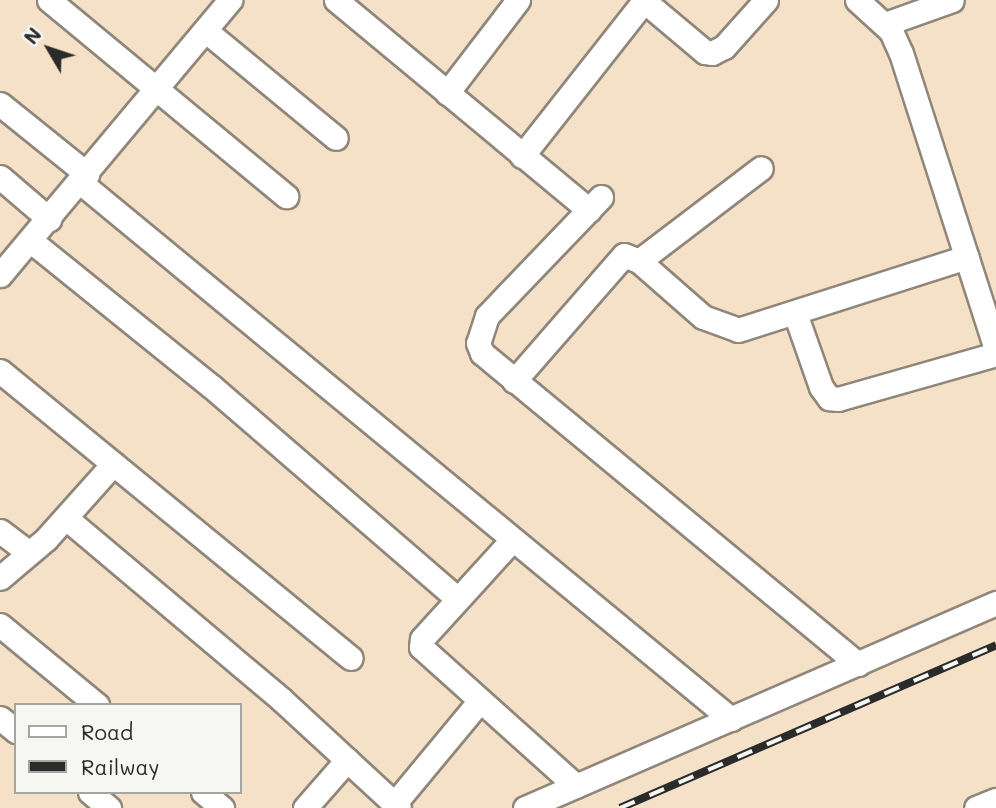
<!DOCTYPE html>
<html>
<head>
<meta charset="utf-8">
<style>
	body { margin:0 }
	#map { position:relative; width:996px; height:808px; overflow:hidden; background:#f4e1c8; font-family:Mali,sans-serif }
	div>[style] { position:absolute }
	.roads { filter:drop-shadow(2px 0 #90867a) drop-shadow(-2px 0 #90867a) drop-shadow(0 2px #90867a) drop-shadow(0 -2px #90867a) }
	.minor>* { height:23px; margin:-11.5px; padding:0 11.5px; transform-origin:11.5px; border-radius:11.5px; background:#fff }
	.rail>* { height:8px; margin-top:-4px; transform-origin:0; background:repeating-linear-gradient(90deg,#f6f6f2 0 16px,#2b2b2b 0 32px); box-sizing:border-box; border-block:2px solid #2b2b2b }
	span { translate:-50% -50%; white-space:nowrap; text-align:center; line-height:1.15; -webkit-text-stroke:6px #f6f6f2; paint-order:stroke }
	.legend { position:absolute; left:14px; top:703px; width:228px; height:91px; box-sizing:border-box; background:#f6f6f2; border:2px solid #a5a5a2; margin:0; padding:9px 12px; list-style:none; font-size:21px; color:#2b2b2b }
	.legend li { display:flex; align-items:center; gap:14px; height:35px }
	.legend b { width:35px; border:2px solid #a5a5a2 }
	.north { position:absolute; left:14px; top:14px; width:70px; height:70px; -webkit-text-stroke:5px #f6f6f2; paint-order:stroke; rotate:309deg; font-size:19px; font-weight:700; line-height:28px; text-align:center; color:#2b2b2b }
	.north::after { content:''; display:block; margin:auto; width:24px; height:32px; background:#2b2b2b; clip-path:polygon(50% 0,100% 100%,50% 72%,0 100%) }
</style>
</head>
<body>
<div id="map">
	<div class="roads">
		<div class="minor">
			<div style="left:49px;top:0;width:308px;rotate:39.6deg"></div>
			<div style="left:336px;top:0;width:329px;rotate:39.7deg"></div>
			<div style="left:643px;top:0;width:81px;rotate:40deg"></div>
			<div style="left:705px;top:52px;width:7px;rotate:8deg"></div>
			<div style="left:712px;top:53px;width:13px;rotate:-27deg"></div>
			<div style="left:724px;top:47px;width:63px;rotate:-48.2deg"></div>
			<div style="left:857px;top:0;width:46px;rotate:42.4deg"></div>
			<div style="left:891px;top:31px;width:24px;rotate:66deg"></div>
			<div style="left:901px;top:53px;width:311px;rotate:72.2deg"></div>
			<div style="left:885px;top:24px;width:71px;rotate:-19.7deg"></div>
			<div style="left:206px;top:31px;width:168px;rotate:39.5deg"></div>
			<div style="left:447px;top:93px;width:117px;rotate:-52.6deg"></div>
			<div style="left:0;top:104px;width:112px;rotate:38.8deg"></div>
			<div style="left:522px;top:156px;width:197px;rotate:-51.8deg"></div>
			<div style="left:0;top:177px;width:65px;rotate:40.6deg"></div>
			<div style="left:80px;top:182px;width:844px;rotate:39.52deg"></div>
			<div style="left:601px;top:197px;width:165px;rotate:133.8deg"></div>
			<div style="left:487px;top:316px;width:28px;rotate:108deg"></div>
			<div style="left:478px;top:343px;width:11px;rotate:68deg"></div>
			<div style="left:482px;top:353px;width:488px;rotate:39.6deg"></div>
			<div style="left:31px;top:241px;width:231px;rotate:38.9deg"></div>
			<div style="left:211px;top:386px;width:325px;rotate:40.8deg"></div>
			<div style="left:639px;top:261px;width:153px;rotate:-37.3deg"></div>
			<div style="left:0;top:275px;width:359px;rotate:-50.1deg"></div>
			<div style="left:795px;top:313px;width:78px;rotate:70.6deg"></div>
			<div style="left:821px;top:387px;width:14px;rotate:54deg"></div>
			<div style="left:829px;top:398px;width:9px;rotate:6deg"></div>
			<div style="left:838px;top:399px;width:164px;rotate:-15.9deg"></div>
			<div style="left:0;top:371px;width:453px;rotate:39.3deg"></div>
			<div style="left:514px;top:381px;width:167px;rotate:-48.9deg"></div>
			<div style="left:624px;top:255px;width:16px;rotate:22deg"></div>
			<div style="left:639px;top:261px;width:85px;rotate:41.2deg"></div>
			<div style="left:703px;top:317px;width:37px;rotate:20deg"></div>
			<div style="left:738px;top:330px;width:240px;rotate:-17.7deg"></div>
			<div style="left:66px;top:518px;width:282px;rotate:40.1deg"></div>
			<div style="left:282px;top:700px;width:159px;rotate:42.7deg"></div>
			<div style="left:0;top:531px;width:36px;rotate:37deg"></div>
			<div style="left:512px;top:540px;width:134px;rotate:132.3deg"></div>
			<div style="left:422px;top:639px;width:8px;rotate:97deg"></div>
			<div style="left:421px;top:647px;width:208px;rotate:41.9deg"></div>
			<div style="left:0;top:578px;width:60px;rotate:-40.3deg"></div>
			<div style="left:46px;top:539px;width:101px;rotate:-48.2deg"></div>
			<div style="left:0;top:625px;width:126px;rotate:39.5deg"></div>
			<div style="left:0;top:718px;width:21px;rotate:39deg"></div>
			<div style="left:90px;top:792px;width:25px;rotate:40deg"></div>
			<div style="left:203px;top:792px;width:25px;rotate:40deg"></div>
			<div style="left:395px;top:803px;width:131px;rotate:-50.3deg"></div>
			<div style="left:305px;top:808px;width:64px;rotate:-48.8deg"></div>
			<div style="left:525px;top:808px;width:514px;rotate:-23.52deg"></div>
			<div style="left:976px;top:808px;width:22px;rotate:-22deg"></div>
		</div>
	</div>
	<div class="rail">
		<div style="left:620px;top:808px;width:410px;rotate:-23.4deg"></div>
	</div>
	<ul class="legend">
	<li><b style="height:9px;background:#fff"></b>Road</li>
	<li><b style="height:9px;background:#2b2b2b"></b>Railway</li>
	</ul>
	<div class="north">N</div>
</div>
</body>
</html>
